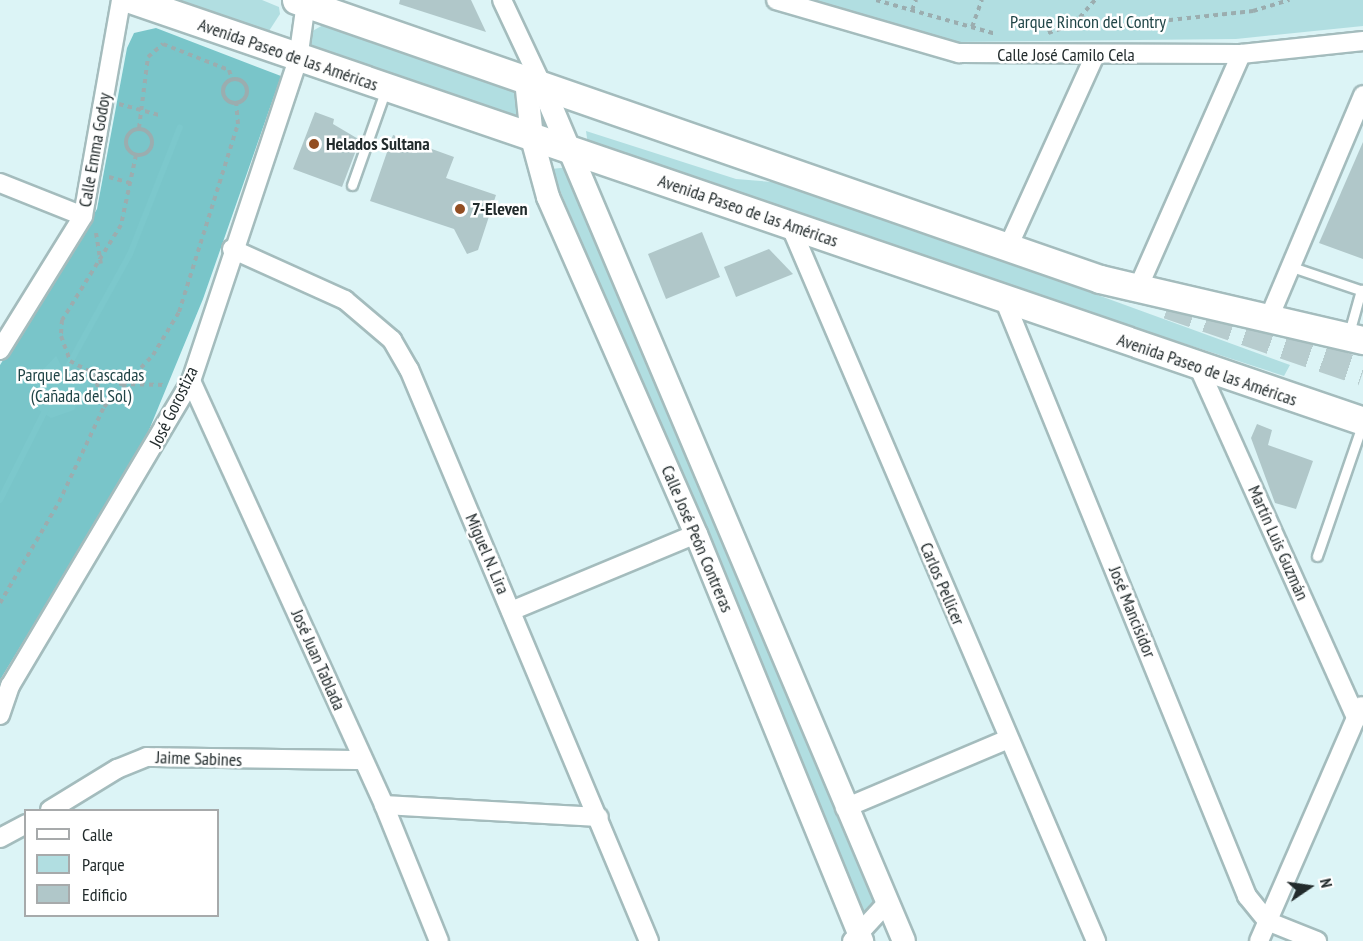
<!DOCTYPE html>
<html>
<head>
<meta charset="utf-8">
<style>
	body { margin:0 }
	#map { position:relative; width:1363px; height:941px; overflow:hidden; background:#dcf4f6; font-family:"PT Sans Narrow",sans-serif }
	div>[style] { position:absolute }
	.green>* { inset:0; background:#b1dee1 }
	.forest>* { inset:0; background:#79c5c9 }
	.water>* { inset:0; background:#7cc8cc }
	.stream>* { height:6px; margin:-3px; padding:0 3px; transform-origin:3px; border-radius:3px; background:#7cc8cc }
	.building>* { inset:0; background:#b0c7c9 }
	.secondary-tunnel>* { height:27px; margin-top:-13.5px; transform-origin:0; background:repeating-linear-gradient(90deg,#b7ccce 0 27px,transparent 0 41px) }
	.path>* { height:4px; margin-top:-2px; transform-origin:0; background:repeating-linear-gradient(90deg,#9badaf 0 4.5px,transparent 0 9px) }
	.path>.ring { margin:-2px; padding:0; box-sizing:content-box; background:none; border:4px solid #9badaf; border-radius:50% }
	.roads { filter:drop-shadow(2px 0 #a4bcbd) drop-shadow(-2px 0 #a4bcbd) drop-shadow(0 2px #a4bcbd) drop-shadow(0 -2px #a4bcbd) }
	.service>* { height:9px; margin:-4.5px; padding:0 4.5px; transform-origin:4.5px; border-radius:4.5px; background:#fff }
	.minor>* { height:18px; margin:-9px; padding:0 9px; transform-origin:9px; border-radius:9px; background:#fff }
	.tertiary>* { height:22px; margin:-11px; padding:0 11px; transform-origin:11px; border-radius:11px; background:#fff }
	.secondary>* { height:27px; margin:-13.5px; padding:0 13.5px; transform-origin:13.5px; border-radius:13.5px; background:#fff }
	.dots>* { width:16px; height:16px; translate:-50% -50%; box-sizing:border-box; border:3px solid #fff; border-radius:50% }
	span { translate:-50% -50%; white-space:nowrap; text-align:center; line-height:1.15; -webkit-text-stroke:5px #fff; paint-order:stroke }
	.park-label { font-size:18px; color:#204547 }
	.street-label { font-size:18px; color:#222b2c }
	.poi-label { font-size:18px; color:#222b2c; font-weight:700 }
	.left { translate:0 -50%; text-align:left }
	.legend { position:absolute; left:24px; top:809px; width:195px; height:108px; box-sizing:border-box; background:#fff; border:2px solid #a7aaab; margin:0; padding:8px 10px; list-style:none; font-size:18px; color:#222b2c }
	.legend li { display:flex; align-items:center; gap:12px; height:30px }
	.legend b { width:30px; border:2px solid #a7aaab }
	.north { position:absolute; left:1279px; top:857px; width:60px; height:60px; -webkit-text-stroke:4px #fff; paint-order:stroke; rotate:77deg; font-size:16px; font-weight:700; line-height:24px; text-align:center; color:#222b2c }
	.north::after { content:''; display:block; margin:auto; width:21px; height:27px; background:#222b2c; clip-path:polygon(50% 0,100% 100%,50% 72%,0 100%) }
</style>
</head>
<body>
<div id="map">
	<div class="green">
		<div style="clip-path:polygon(166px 0,262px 0,279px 7px,280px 14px,267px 34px)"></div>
		<div style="clip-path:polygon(813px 0,1363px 0,1363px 26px,1236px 39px,955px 42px)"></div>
		<div style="clip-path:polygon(323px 25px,523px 94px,526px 124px,310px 47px,309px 33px)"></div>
		<div style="clip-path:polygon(586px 131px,736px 179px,772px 182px,951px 237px,955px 243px,1290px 365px,1284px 376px,866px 240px,588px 145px)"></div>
		<div style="clip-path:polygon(570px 167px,881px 903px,865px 915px,551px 169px)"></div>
	</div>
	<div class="forest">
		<div style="clip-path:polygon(156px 28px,281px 76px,203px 299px,142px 447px,0 680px,0 365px,97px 209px,127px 48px,134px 33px)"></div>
	</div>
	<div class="water">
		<div style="clip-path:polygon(56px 356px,64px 372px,90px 382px,74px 410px,51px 418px,33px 406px,39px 374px)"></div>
	</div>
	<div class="stream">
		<div style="left:61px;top:379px;width:143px;rotate:-61.1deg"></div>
		<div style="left:130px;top:254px;width:136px;rotate:-68.5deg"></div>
		<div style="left:0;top:500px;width:104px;rotate:-63.2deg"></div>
	</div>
	<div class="building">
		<div style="clip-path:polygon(400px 0,471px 0,486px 32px,399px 4px)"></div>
		<div style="clip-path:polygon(315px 112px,334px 119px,333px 124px,360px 140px,342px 187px,293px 169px)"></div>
		<div style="clip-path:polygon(393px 135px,454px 157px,446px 178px,496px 195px,478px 250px,467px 254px,454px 229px,370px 201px)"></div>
		<div style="clip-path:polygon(1363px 142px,1363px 259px,1319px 243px)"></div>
		<div style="clip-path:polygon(702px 232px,720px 277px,666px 299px,648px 254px)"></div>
		<div style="clip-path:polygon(769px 249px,793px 274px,736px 297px,724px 267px)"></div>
		<div style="clip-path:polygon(1257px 424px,1272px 430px,1268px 445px,1313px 461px,1296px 509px,1275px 503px,1251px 438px)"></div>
	</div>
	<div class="secondary-tunnel">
		<div style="left:1168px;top:305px;width:206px;rotate:19deg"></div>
	</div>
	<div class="path">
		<div style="left:876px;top:0;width:122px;rotate:15.8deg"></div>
		<div style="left:912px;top:10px;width:11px;rotate:-68deg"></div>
		<div style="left:1115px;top:26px;width:139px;rotate:-6.2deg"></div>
		<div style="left:1253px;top:11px;width:38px;rotate:-17deg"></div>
		<div style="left:972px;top:27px;width:29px;rotate:-70deg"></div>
		<div style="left:1048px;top:33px;width:28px;rotate:-19deg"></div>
		<div style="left:1074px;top:24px;width:32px;rotate:-49deg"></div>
		<div class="ring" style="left:223px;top:79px;width:20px;height:20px"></div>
		<div style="left:119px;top:104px;width:41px;rotate:15.4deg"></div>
		<div style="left:139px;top:128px;width:72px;rotate:-82.8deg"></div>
		<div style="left:148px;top:57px;width:20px;rotate:-41deg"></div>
		<div style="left:163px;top:44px;width:71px;rotate:21.5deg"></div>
		<div style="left:229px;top:70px;width:9px;rotate:72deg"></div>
		<div class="ring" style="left:126px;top:129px;width:22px;height:22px"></div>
		<div style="left:136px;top:155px;width:72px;rotate:102.1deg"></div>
		<div style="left:121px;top:225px;width:112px;rotate:121.8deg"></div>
		<div style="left:62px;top:320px;width:16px;rotate:94deg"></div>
		<div style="left:61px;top:336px;width:27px;rotate:70deg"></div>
		<div style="left:70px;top:361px;width:27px;rotate:28deg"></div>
		<div style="left:94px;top:374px;width:30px;rotate:20deg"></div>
		<div style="left:122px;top:384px;width:45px;rotate:1.3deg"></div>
		<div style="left:109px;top:177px;width:25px;rotate:16deg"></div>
		<div style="left:96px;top:233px;width:31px;rotate:81deg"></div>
		<div style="left:94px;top:374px;width:34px;rotate:73deg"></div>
		<div style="left:0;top:603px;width:117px;rotate:-59.7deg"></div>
		<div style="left:59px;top:502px;width:105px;rotate:-64.7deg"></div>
		<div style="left:104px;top:407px;width:71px;rotate:-46.7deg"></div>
		<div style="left:153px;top:355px;width:50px;rotate:-58.8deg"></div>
		<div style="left:179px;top:312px;width:197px;rotate:-72.6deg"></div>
		<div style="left:238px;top:124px;width:21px;rotate:-95deg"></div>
	</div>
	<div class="roads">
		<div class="service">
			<div style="left:352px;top:185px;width:102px;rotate:-70.5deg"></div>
			<div style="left:1289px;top:266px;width:78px;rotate:18.7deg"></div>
			<div style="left:1349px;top:333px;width:45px;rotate:-74.4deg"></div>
			<div style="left:1317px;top:556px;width:139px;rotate:-71deg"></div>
		</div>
		<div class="minor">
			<div style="left:502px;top:0;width:94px;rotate:64.8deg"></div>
			<div style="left:776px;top:0;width:191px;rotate:16.2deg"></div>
			<div style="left:959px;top:53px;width:282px;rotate:0.2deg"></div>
			<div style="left:1241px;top:54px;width:123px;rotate:-6.1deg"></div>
			<div style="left:0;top:183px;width:89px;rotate:21.7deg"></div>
			<div style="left:790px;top:225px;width:779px;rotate:66.86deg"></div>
			<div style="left:1008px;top:247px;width:211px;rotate:-65.6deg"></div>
			<div style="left:232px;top:249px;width:124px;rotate:24.3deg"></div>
			<div style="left:345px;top:300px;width:62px;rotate:40.4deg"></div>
			<div style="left:392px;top:340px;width:34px;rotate:60deg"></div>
			<div style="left:409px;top:369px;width:620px;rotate:67.24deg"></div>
			<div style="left:1138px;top:288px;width:256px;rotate:-66.2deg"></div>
			<div style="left:1004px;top:299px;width:645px;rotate:67.85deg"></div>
			<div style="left:1247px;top:896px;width:32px;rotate:51deg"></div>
			<div style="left:1267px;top:921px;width:54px;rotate:21.8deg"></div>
			<div style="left:1269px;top:318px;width:242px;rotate:-67.1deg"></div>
			<div style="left:0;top:350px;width:158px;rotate:-58.2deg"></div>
			<div style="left:83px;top:216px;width:219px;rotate:-80deg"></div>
			<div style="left:1199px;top:368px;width:384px;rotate:65.8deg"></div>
			<div style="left:191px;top:381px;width:466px;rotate:65.5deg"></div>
			<div style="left:384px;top:805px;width:147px;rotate:68deg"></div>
			<div style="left:511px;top:611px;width:200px;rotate:-22.6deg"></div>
			<div style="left:0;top:715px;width:31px;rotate:-71deg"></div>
			<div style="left:10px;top:686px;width:355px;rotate:-59.3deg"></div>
			<div style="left:191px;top:381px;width:339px;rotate:-71.6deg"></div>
			<div style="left:298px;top:59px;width:57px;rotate:-81.9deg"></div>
			<div style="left:384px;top:805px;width:215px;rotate:3.2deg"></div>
			<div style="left:845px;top:808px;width:177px;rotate:-22.9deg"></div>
			<div style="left:50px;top:810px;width:79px;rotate:-31.5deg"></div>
			<div style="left:117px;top:769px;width:32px;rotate:-22deg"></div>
			<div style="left:147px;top:757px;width:216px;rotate:0.8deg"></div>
			<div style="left:0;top:838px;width:30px;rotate:-28deg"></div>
			<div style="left:852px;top:941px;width:52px;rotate:-47.4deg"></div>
			<div style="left:1259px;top:941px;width:256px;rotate:-66.5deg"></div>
		</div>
		<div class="tertiary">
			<div style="left:526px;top:80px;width:58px;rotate:84.1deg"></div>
			<div style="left:532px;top:138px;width:61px;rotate:74.8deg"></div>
			<div style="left:548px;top:197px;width:368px;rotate:66.3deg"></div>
			<div style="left:696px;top:534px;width:440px;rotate:67.8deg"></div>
			<div style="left:542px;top:85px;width:929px;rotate:67.08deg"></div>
		</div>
		<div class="secondary">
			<div style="left:133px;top:0;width:1300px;rotate:18.89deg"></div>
			<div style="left:296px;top:0;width:851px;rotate:19.14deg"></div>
			<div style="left:1100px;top:279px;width:270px;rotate:13.1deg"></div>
		</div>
	</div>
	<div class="dots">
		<div style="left:314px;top:144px;background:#924e22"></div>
		<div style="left:460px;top:209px;background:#924e22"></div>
	</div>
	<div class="park-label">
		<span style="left:1088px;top:22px">Parque Rincon del Contry</span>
		<span style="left:81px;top:386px">Parque Las Cascadas<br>(Cañada del Sol)</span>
	</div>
	<div class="street-label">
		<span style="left:288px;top:55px;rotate:19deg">Avenida Paseo de las Américas</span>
		<span style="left:1066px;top:55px">Calle José Camilo Cela</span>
		<span style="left:95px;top:150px;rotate:-80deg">Calle Emma Godoy</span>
		<span style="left:748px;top:211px;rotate:19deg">Avenida Paseo de las Américas</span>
		<span style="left:1207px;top:370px;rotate:19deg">Avenida Paseo de las Américas</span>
		<span style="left:174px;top:407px;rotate:-64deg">José Gorostiza</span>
		<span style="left:697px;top:539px;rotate:67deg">Calle José Peón Contreras</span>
		<span style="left:1278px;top:543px;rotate:66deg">Martín Luis Guzmán</span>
		<span style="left:487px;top:554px;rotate:67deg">Miguel N. Lira</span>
		<span style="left:942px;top:584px;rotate:67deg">Carlos Pellicer</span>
		<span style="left:1132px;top:612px;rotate:68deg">José Mancisidor</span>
		<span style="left:318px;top:660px;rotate:66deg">José Juan Tablada</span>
		<span style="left:199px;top:759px;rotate:2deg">Jaime Sabines</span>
	</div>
	<div class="poi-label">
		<span class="left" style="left:326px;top:144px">Helados Sultana</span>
		<span class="left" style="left:472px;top:209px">7-Eleven</span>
	</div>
	<ul class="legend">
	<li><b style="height:8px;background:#fff"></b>Calle</li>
	<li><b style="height:16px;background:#b1dee1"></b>Parque</li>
	<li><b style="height:16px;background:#b0c7c9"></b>Edificio</li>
	</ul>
	<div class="north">N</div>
</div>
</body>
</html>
